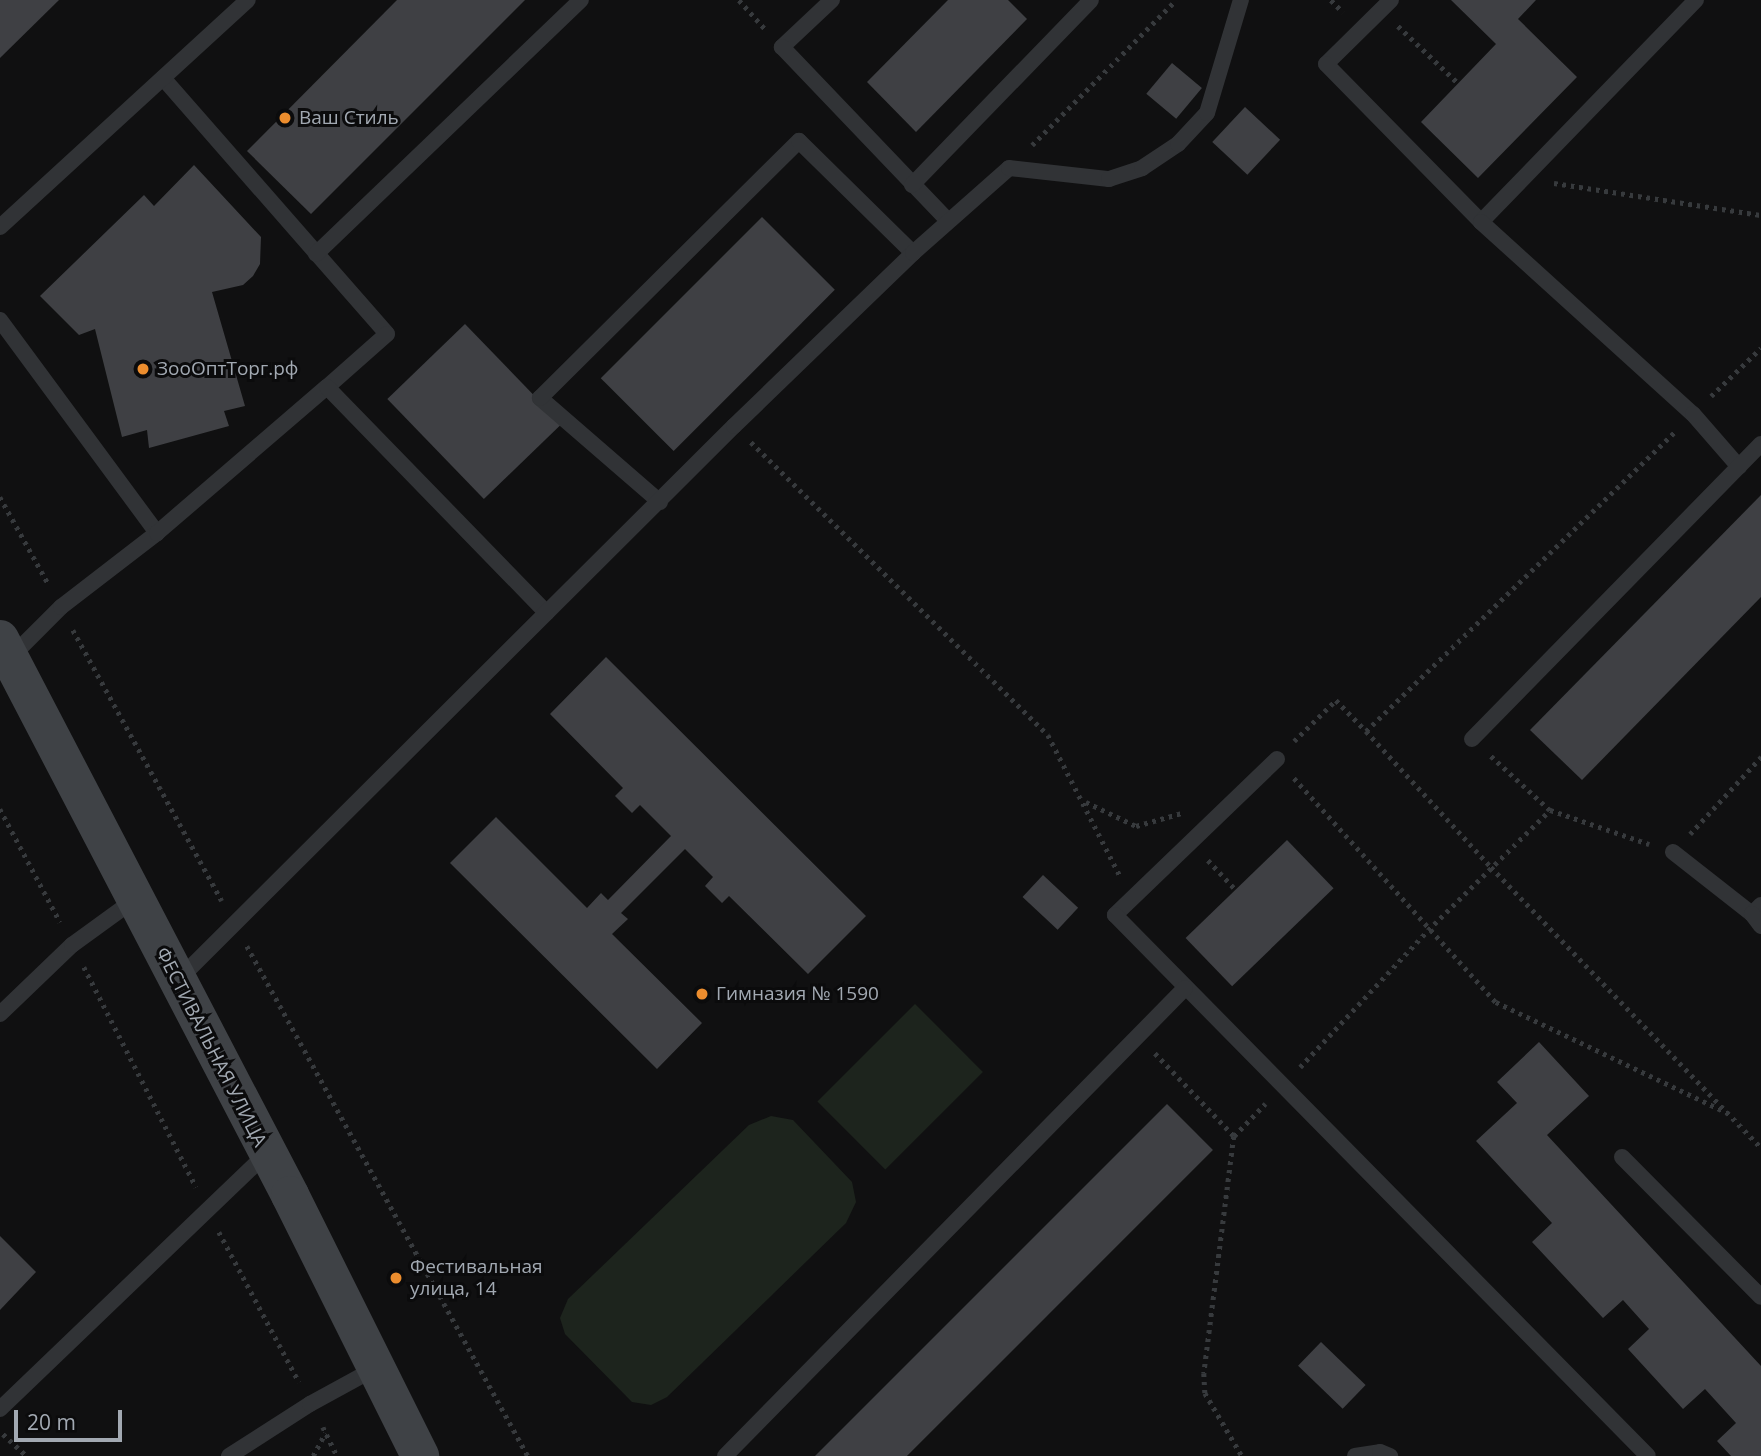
<!DOCTYPE html>
<html>
<head>
<meta charset="utf-8">
<style>
  body { margin:0 }
  #map { position:relative; width:1761px; height:1456px; overflow:hidden; background:#101011; font-family:"Open Sans",sans-serif }
  div>[style] { position:absolute }
  [style*='--x'] { left:calc(var(--x)*1px); top:calc(var(--y)*1px); width:calc(var(--w)*1px); rotate:calc(var(--a)*1deg) }
  .green>* { inset:0; background:#1d241d; transform-origin:0 0 }
  .building>* { inset:0; background:#3f4044; transform-origin:0 0 }
  .path>* { height:4.5px; margin-top:-2.25px; transform-origin:0; background:repeating-linear-gradient(90deg,#373a3d 0 3.5px,transparent 0 8.5px) }
  .lane>* { height:16px; margin:-8px; padding:0 8px; transform-origin:8px; border-radius:8px; background:#313336 }
  .secondary>* { height:38px; margin:-19px; padding:0 19px; transform-origin:19px; border-radius:19px; background:#3f4246 }
  .dots>* { width:19px; height:19px; translate:-50% -50%; box-sizing:border-box; border:4px solid #0b0b0c; border-radius:50% }
  span { translate:-50% -50%; white-space:nowrap; text-align:center; line-height:1.15; -webkit-text-stroke:6px #0b0b0c; paint-order:stroke }
  .poi-label { font-size:19px; color:#a2a9b2 }
  .left { translate:0 -50%; text-align:left }
  .street-label { font-size:19px; color:#a2a9b2 }
  .scale { position:absolute; left:14px; top:1410px; width:108px; height:32px; box-sizing:border-box; border:4px solid #a2a9b2; border-top:0; padding-left:9px; font-size:21px; line-height:24px; white-space:nowrap; color:#a2a9b2; -webkit-text-stroke:5px #0b0b0c; paint-order:stroke }
</style>
</head>
<body>
<div id="map">
  <div class="green">
    <div style="left:915px;top:1004px;width:96px;height:138px;rotate:45deg"></div>
    <div style="clip-path:polygon(771px 1116px,793px 1120px,852px 1182px,856px 1202px,846px 1223px,667px 1397px,651px 1405px,632px 1402px,565px 1334px,560px 1318px,568px 1299px,749px 1125px)"></div>
  </div>
  <div class="building">
    <div style="clip-path:polygon(0 0,59px 0,0 58px)"></div>
    <div style="clip-path:polygon(397px 0,525px 0,311px 214px,247px 151px)"></div>
    <div style="clip-path:polygon(948px 0,1008px 0,1027px 19px,916px 132px,867px 82px)"></div>
    <div style="clip-path:polygon(1451px 0,1536px 0,1518px 19px,1577px 77px,1478px 178px,1421px 122px,1496px 44px)"></div>
    <div style="left:1172px;top:63px;width:39px;height:40px;rotate:40deg"></div>
    <div style="left:1245px;top:107px;width:48px;height:48px;rotate:43deg"></div>
    <div style="clip-path:polygon(194px 165px,261px 237px,260px 264px,253px 276px,243px 285px,212px 292px,245px 406px,224px 411px,229px 426px,149px 448px,147px 430px,122px 437px,95px 329px,79px 335px,40px 296px,144px 195px,154px 206px)"></div>
    <div style="left:762px;top:217px;width:103px;height:228px;rotate:45deg"></div>
    <div style="left:465px;top:324px;width:139px;height:108px;rotate:46deg"></div>
    <div style="clip-path:polygon(1761px 495px,1761px 597px,1582px 780px,1530px 730px)"></div>
    <div style="clip-path:polygon(606px 657px,866px 916px,808px 974px,729px 896px,722px 903px,705px 886px,713px 877px,685px 849px,621px 913px,628px 919px,612px 934px,702px 1023px,657px 1069px,450px 863px,496px 817px,587px 908px,601px 893px,608px 900px,671px 836px,640px 805px,632px 813px,615px 796px,623px 788px,550px 714px)"></div>
    <div style="left:1287px;top:840px;width:67px;height:141px;rotate:46deg"></div>
    <div style="left:1043px;top:875px;width:48px;height:30px;rotate:43deg"></div>
    <div style="clip-path:polygon(1539px 1042px,1589px 1096px,1547px 1135px,1761px 1366px,1761px 1456px,1731px 1456px,1717px 1441px,1736px 1423px,1705px 1389px,1683px 1409px,1628px 1349px,1649px 1329px,1623px 1300px,1603px 1318px,1532px 1242px,1552px 1223px,1476px 1141px,1517px 1103px,1497px 1082px)"></div>
    <div style="left:1167px;top:1104px;width:65px;height:499px;rotate:45deg"></div>
    <div style="clip-path:polygon(0 1236px,36px 1272px,0 1310px)"></div>
    <div style="left:1321px;top:1342px;width:62px;height:33px;rotate:44deg"></div>
  </div>
  <div class="path">
    <div style="--x:739;--y:0;--w:38;--a:48"></div>
    <div style="--x:1331;--y:0;--w:17;--a:45"></div>
    <div style="--x:1398;--y:26;--w:83;--a:43.5"></div>
    <div style="--x:1032;--y:145;--w:204;--a:-45.2"></div>
    <div style="--x:1554;--y:183;--w:209;--a:8.8"></div>
    <div style="--x:1711;--y:396;--w:69;--a:-43.8"></div>
    <div style="--x:751;--y:442;--w:417;--a:44.6"></div>
    <div style="--x:1048;--y:735;--w:158;--a:62.9"></div>
    <div style="--x:0;--y:497;--w:101;--a:60.9"></div>
    <div style="--x:73;--y:630;--w:309;--a:61.2"></div>
    <div style="--x:1366;--y:731;--w:185;--a:47.4"></div>
    <div style="--x:1491;--y:867;--w:390;--a:46.1"></div>
    <div style="--x:1294;--y:741;--w:59;--a:-44.3"></div>
    <div style="--x:1336;--y:700;--w:43;--a:45.9"></div>
    <div style="--x:1366;--y:731;--w:430;--a:-44.1"></div>
    <div style="--x:1491;--y:756;--w:80;--a:42.5"></div>
    <div style="--x:1294;--y:778;--w:302;--a:48"></div>
    <div style="--x:1496;--y:1002;--w:257;--a:25.6"></div>
    <div style="--x:1086;--y:802;--w:55;--a:25.6"></div>
    <div style="--x:1136;--y:826;--w:48;--a:-15.8"></div>
    <div style="--x:0;--y:809;--w:128;--a:62"></div>
    <div style="--x:1690;--y:834;--w:105;--a:-47.3"></div>
    <div style="--x:1208;--y:860;--w:41;--a:47"></div>
    <div style="--x:247;--y:946;--w:582;--a:61.15"></div>
    <div style="--x:84;--y:967;--w:247;--a:63"></div>
    <div style="--x:1155;--y:1053;--w:115;--a:46.4"></div>
    <div style="--x:1234;--y:1136;--w:239;--a:97.2"></div>
    <div style="--x:1204;--y:1373;--w:20;--a:87"></div>
    <div style="--x:1205;--y:1393;--w:73;--a:59.6"></div>
    <div style="--x:1300;--y:1067;--w:187;--a:-46.9"></div>
    <div style="--x:1428;--y:930;--w:171;--a:-44.5"></div>
    <div style="--x:1550;--y:810;--w:105;--a:19"></div>
    <div style="--x:1234;--y:1136;--w:45;--a:-45.9"></div>
    <div style="--x:219;--y:1232;--w:170;--a:61.9"></div>
    <div style="--x:323;--y:1427;--w:32;--a:64"></div>
    <div style="--x:3;--y:1434;--w:33;--a:43"></div>
    <div style="--x:313;--y:1456;--w:26;--a:-62"></div>
  </div>
  <div class="lane">
    <div style="--x:832;--y:0;--w:69;--a:136.8"></div>
    <div style="--x:782;--y:47;--w:240;--a:46.3"></div>
    <div style="--x:1391;--y:0;--w:91;--a:135.4"></div>
    <div style="--x:1326;--y:64;--w:221;--a:45.5"></div>
    <div style="--x:1696;--y:0;--w:309;--a:134.1"></div>
    <div style="--x:1481;--y:222;--w:286;--a:42.2"></div>
    <div style="--x:1693;--y:414;--w:70;--a:49"></div>
    <div style="--x:163;--y:78;--w:340;--a:48.8"></div>
    <div style="--x:387;--y:334;--w:80;--a:138.5"></div>
    <div style="--x:912;--y:185;--w:257;--a:-45.9"></div>
    <div style="--x:0;--y:227;--w:336;--a:-42.5"></div>
    <div style="--x:316;--y:254;--w:367;--a:-43.8"></div>
    <div style="--x:0;--y:320;--w:265;--a:53.6"></div>
    <div style="--x:660;--y:502;--w:159;--a:-139.1"></div>
    <div style="--x:540;--y:398;--w:365;--a:-44.8"></div>
    <div style="--x:799;--y:141;--w:160;--a:44.5"></div>
    <div style="--x:10;--y:658;--w:72;--a:-45"></div>
    <div style="--x:61;--y:607;--w:121;--a:-37.6"></div>
    <div style="--x:157;--y:533;--w:224;--a:-40.7"></div>
    <div style="--x:327;--y:387;--w:315;--a:45.8"></div>
    <div style="--x:1472;--y:739;--w:413;--a:-45.6"></div>
    <div style="--x:1277;--y:759;--w:225;--a:136.1"></div>
    <div style="--x:1115;--y:915;--w:759;--a:45.43"></div>
    <div style="--x:1673;--y:852;--w:100;--a:38.1"></div>
    <div style="--x:1761;--y:905;--w:13;--a:135"></div>
    <div style="--x:1752;--y:914;--w:15;--a:53"></div>
    <div style="--x:177;--y:981;--w:786;--a:-44.9"></div>
    <div style="--x:734;--y:426;--w:249;--a:-44"></div>
    <div style="--x:913;--y:253;--w:128;--a:-41.5"></div>
    <div style="--x:1009;--y:168;--w:101;--a:6.3"></div>
    <div style="--x:1109;--y:179;--w:35;--a:-18"></div>
    <div style="--x:1142;--y:168;--w:43;--a:-33.7"></div>
    <div style="--x:1178;--y:144;--w:42;--a:-46.9"></div>
    <div style="--x:1207;--y:113;--w:118;--a:-73.3"></div>
    <div style="--x:0;--y:1014;--w:100;--a:-43.8"></div>
    <div style="--x:72;--y:945;--w:77;--a:-36"></div>
    <div style="--x:1622;--y:1157;--w:197;--a:45.2"></div>
    <div style="--x:0;--y:1409;--w:370;--a:-43.8"></div>
    <div style="--x:229;--y:1456;--w:96;--a:-32.7"></div>
    <div style="--x:310;--y:1404;--w:75;--a:-28.6"></div>
    <div style="--x:725;--y:1456;--w:656;--a:-45.49"></div>
    <div style="--x:1355;--y:1456;--w:25;--a:-9"></div>
    <div style="--x:1380;--y:1452;--w:11;--a:22"></div>
  </div>
  <div class="secondary">
    <div style="--x:0;--y:639;--w:627;--a:62.45"></div>
    <div style="--x:290;--y:1195;--w:292;--a:63.5"></div>
  </div>
  <div class="dots">
    <div style="left:285px;top:118px;background:#ec8d2e"></div>
    <div style="left:143px;top:369px;background:#ec8d2e"></div>
    <div style="left:702px;top:994px;background:#ec8d2e"></div>
    <div style="left:396px;top:1278px;background:#ec8d2e"></div>
  </div>
  <div class="poi-label">
    <span class="left" style="left:299px;top:118px">Ваш Стиль</span>
    <span class="left" style="left:157px;top:369px">ЗооОптТорг.рф</span>
    <span class="left" style="left:716px;top:994px">Гимназия № 1590</span>
    <span class="left" style="left:410px;top:1278px">Фестивальная<br>улица, 14</span>
  </div>
  <div class="street-label">
    <span style="left:211px;top:1047px;rotate:63deg">ФЕСТИВАЛЬНАЯ УЛИЦА</span>
  </div>
  <div class="scale">20 m</div>
</div>
</body>
</html>
